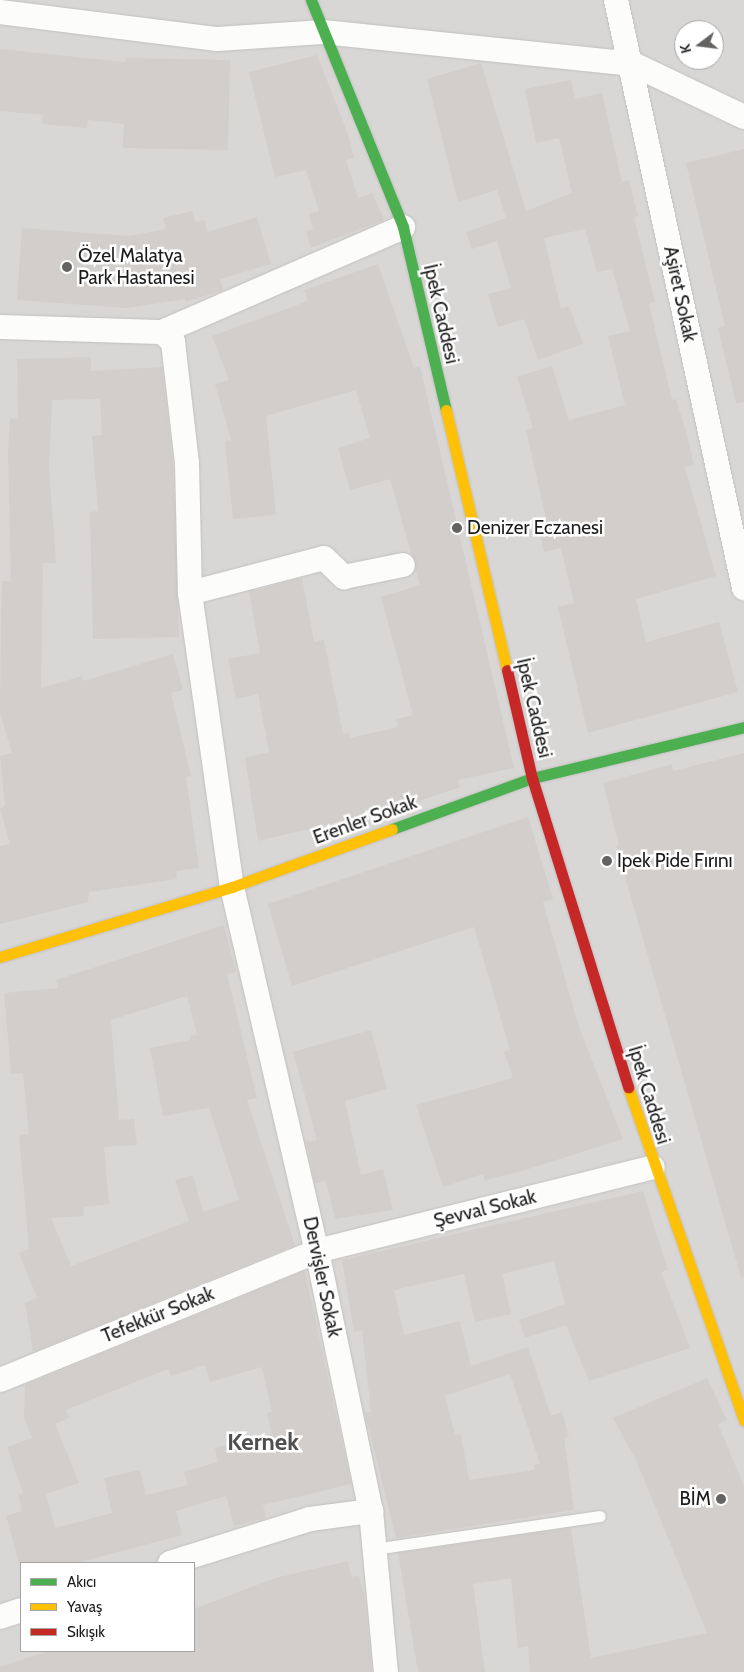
<!DOCTYPE html>
<html>
<head>
<meta charset="utf-8">
<style>
  body { margin:0 }
  #map { position:relative; width:744px; height:1672px; overflow:hidden; background:#eae8e5; font-family:Cabin,sans-serif }
  div>[style] { position:absolute }
  [style*='--x'] { left:calc(var(--x)*1px); top:calc(var(--y)*1px); width:calc(var(--w)*1px); rotate:calc(var(--a)*1deg) }
  .residential>* { inset:0; background:#d9d7d6 }
  .building>* { inset:0; background:#d1cecb }
  .roads { filter:drop-shadow(0 0 1px #c1c0bf) drop-shadow(0 0 1px #c1c0bf) }
  .lane>* { height:11px; margin:-5.5px; padding:0 5.5px; transform-origin:5.5px; border-radius:5.5px; background:#fcfcfb }
  .street>* { height:24px; margin:-12px; padding:0 12px; transform-origin:12px; border-radius:12px; background:#fcfcfb }
  .fast>* { height:11px; margin:-5.5px; padding:0 5.5px; transform-origin:5.5px; border-radius:5.5px; background:#4caf50 }
  .slow>* { height:11px; margin:-5.5px; padding:0 5.5px; transform-origin:5.5px; border-radius:5.5px; background:#ffc107 }
  .jam>* { height:11px; margin:-5.5px; padding:0 5.5px; transform-origin:5.5px; border-radius:5.5px; background:#c62828 }
  .dots>* { width:14px; height:14px; translate:-50% -50%; box-sizing:border-box; border:2px solid #fff; border-radius:50% }
  span { translate:-50% -50%; white-space:nowrap; text-align:center; line-height:1.15; -webkit-text-stroke:5px #fff; paint-order:stroke }
  .poi-label { font-size:19px; color:#1c1c1c }
  .left { translate:0 -50%; text-align:left }
  .right { translate:-100% -50%; text-align:right }
  .street-label { font-size:19px; color:#1c1c1c }
  .district-label { font-size:24px; color:#4f4f4f; font-weight:700 }
  .legend { position:absolute; left:20px; top:1562px; width:175px; height:90px; box-sizing:border-box; background:#fff; border:1px solid #a4a4a4; margin:0; padding:6px 9px; list-style:none; font-size:15px; color:#1c1c1c }
  .legend li { display:flex; align-items:center; gap:10px; height:25px }
  .legend b { width:25px; border:1px solid #a4a4a4 }
  .north { position:absolute; left:674px; top:20px; width:50px; height:50px; box-sizing:border-box; background:#fff; border:1px solid #a4a4a4; border-radius:50%; rotate:255deg; font-size:14px; font-weight:700; line-height:20px; text-align:center; color:#1c1c1c }
  .north::after { content:''; display:block; margin:auto; width:18px; height:22px; background:#646362; clip-path:polygon(50% 0,100% 100%,50% 72%,0 100%) }
</style>
</head>
<body>
<div id="map">
  <div class="residential">
    <div style="clip-path:polygon(evenodd,0 0,744px 0,744px 1672px,0 1672px,0 0,684px 30px,714px 30px,714px 60px,684px 60px,684px 30px,0 0,21px 1563px,194px 1563px,194px 1651px,21px 1651px,21px 1563px)"></div>
  </div>
  <div class="building">
    <div style="clip-path:polygon(0 49px,125px 62px,125px 58px,230px 60px,228px 150px,123px 148px,124px 124px,88px 120px,87px 128px,42px 124px,43px 115px,0 111px)"></div>
    <div style="clip-path:polygon(317px 55px,348px 134px,354px 158px,346px 160px,358px 198px,372px 193px,384px 220px,311px 248px,306px 231px,313px 229px,309px 214px,319px 211px,306px 170px,275px 177px,249px 72px)"></div>
    <div style="clip-path:polygon(481px 63px,526px 211px,572px 193px,559px 138px,536px 143px,525px 89px,571px 80px,575px 99px,602px 93px,622px 182px,629px 180px,638px 216px,634px 217px,655px 302px,649px 304px,672px 400px,676px 399px,687px 435px,694px 465px,685px 467px,716px 576px,636px 599px,646px 642px,719px 622px,738px 692px,588px 733px,558px 607px,574px 603px,561px 548px,544px 552px,537px 521px,546px 519px,526px 430px,533px 428px,517px 377px,552px 366px,569px 420px,625px 405px,608px 336px,630px 331px,612px 269px,597px 272px,585px 229px,544px 238px,561px 309px,569px 306px,583px 344px,538px 360px,524px 319px,498px 327px,488px 294px,511px 288px,497px 241px,472px 249px,466px 232px,506px 218px,497px 190px,458px 202px,427px 79px)"></div>
    <div style="clip-path:polygon(744px 149px,744px 402px,736px 403px,718px 328px,725px 326px,686px 163px)"></div>
    <div style="clip-path:polygon(192px 211px,195px 222px,204px 220px,208px 232px,257px 217px,271px 264px,220px 279px,223px 290px,186px 302px,185px 299px,127px 308px,17px 300px,22px 228px,129px 236px,166px 229px,163px 218px)"></div>
    <div style="clip-path:polygon(378px 264px,414px 368px,420px 366px,514px 768px,458px 780px,460px 787px,419px 801px,367px 810px,368px 815px,258px 841px,245px 758px,269px 752px,258px 694px,236px 699px,228px 659px,260px 653px,249px 592px,302px 578px,314px 642px,324px 640px,343px 734px,349px 733px,350px 738px,398px 727px,396px 719px,413px 715px,381px 597px,420px 585px,390px 479px,350px 490px,338px 448px,370px 438px,356px 390px,266px 416px,276px 515px,233px 519px,225px 441px,231px 440px,215px 384px,229px 380px,212px 336px,308px 301px,304px 290px)"></div>
    <div style="clip-path:polygon(91px 357px,91px 371px,162px 367px,173px 464px,179px 637px,93px 639px,90px 512px,98px 511px,92px 436px,102px 435px,100px 399px,52px 400px,49px 468px,56px 563px,43px 563px,41px 688px,82px 676px,84px 681px,173px 654px,183px 690px,171px 693px,191px 776px,186px 777px,199px 868px,176px 871px,177px 879px,89px 892px,88px 902px,0 924px,0 846px,10px 844px,0 809px,5px 805px,0 756px,12px 753px,0 713px,1px 618px,2px 581px,11px 581px,8px 451px,10px 418px,18px 419px,17px 359px)"></div>
    <div style="clip-path:polygon(744px 753px,744px 1277px,741px 1277px,616px 846px,619px 845px,603px 783px,672px 764px,673px 771px)"></div>
    <div style="clip-path:polygon(528px 817px,553px 899px,543px 902px,579px 1027px,623px 1139px,522px 1171px,485px 1180px,483px 1174px,443px 1187px,416px 1105px,513px 1078px,504px 1052px,510px 1050px,474px 927px,292px 986px,268px 904px)"></div>
    <div style="clip-path:polygon(evenodd,224px 925px,236px 972px,227px 974px,257px 1098px,247px 1100px,295px 1245px,33px 1352px,25px 1303px,37px 1298px,19px 1253px,29px 1249px,19px 1135px,29px 1134px,23px 1073px,11px 1074px,4px 993px,58px 988px,56px 980px,224px 925px,187px 996px,197px 1035px,190px 1036px,191px 1040px,150px 1048px,163px 1116px,209px 1108px,239px 1200px,203px 1212px,193px 1175px,175px 1180px,189px 1221px,71px 1266px,51px 1218px,84px 1216px,83px 1207px,109px 1204px,104px 1147px,137px 1145px,134px 1119px,119px 1120px,111px 1020px,187px 996px)"></div>
    <div style="clip-path:polygon(371px 1030px,387px 1089px,345px 1101px,361px 1175px,383px 1169px,393px 1210px,335px 1219px,326px 1181px,315px 1183px,306px 1142px,317px 1140px,293px 1052px)"></div>
    <div style="clip-path:polygon(evenodd,643px 1191px,668px 1270px,661px 1272px,690px 1348px,589px 1381px,566px 1325px,525px 1338px,519px 1320px,565px 1304px,554px 1261px,502px 1274px,511px 1314px,475px 1322px,464px 1274px,394px 1290px,404px 1335px,460px 1321px,471px 1366px,528px 1347px,551px 1416px,562px 1412px,569px 1436px,564px 1438px,574px 1510px,396px 1538px,365px 1413px,371px 1412px,362px 1330px,354px 1332px,342px 1260px,643px 1191px,510px 1374px,540px 1464px,534px 1465px,535px 1470px,469px 1480px,461px 1434px,455px 1435px,445px 1396px,510px 1374px)"></div>
    <div style="clip-path:polygon(evenodd,305px 1271px,351px 1484px,263px 1505px,266px 1518px,234px 1526px,226px 1496px,176px 1511px,182px 1535px,77px 1563px,19px 1563px,6px 1516px,22px 1511px,18px 1494px,23px 1493px,7px 1447px,32px 1438px,24px 1418px,25px 1385px,305px 1271px,205px 1365px,210px 1382px,262px 1367px,272px 1412px,267px 1413px,272px 1434px,215px 1448px,218px 1462px,184px 1472px,188px 1485px,146px 1495px,140px 1470px,104px 1478px,112px 1513px,55px 1528px,46px 1494px,79px 1483px,55px 1424px,69px 1418px,66px 1410px,168px 1369px,171px 1376px,205px 1365px)"></div>
    <div style="clip-path:polygon(707px 1378px,727px 1420px,718px 1424px,744px 1486px,744px 1672px,530px 1672px,528px 1646px,518px 1648px,511px 1578px,473px 1584px,485px 1672px,418px 1672px,398px 1553px,571px 1528px,591px 1658px,707px 1633px,636px 1460px,613px 1418px)"></div>
    <div style="clip-path:polygon(348px 1561px,352px 1577px,359px 1575px,365px 1599px,372px 1672px,0 1672px,0 1667px,48px 1651px,194px 1651px,194px 1609px,275px 1578px)"></div>
  </div>
  <div class="roads">
    <div class="lane">
      <div style="--x:374;--y:1549;--w:228;--a:-8.3"></div>
    </div>
    <div class="street">
      <div style="--x:616;--y:0;--w:602;--a:77.72"></div>
      <div style="--x:0;--y:12;--w:219;--a:7.1"></div>
      <div style="--x:217;--y:39;--w:106;--a:-3.8"></div>
      <div style="--x:323;--y:32;--w:312;--a:5.9"></div>
      <div style="--x:633;--y:64;--w:123;--a:25.5"></div>
      <div style="--x:0;--y:327;--w:162;--a:1.8"></div>
      <div style="--x:162;--y:332;--w:263;--a:-23.5"></div>
      <div style="--x:162;--y:332;--w:15;--a:42"></div>
      <div style="--x:173;--y:342;--w:122;--a:83.4"></div>
      <div style="--x:187;--y:463;--w:130;--a:88.7"></div>
      <div style="--x:190;--y:593;--w:297;--a:81.9"></div>
      <div style="--x:232;--y:887;--w:374;--a:76.9"></div>
      <div style="--x:317;--y:1251;--w:266;--a:78.3"></div>
      <div style="--x:371;--y:1511;--w:162;--a:84.7"></div>
      <div style="--x:190;--y:593;--w:138;--a:-14.6"></div>
      <div style="--x:324;--y:558;--w:28;--a:44"></div>
      <div style="--x:344;--y:577;--w:60;--a:-11.5"></div>
      <div style="--x:0;--y:1380;--w:342;--a:-22.1"></div>
      <div style="--x:317;--y:1251;--w:346;--a:-14"></div>
      <div style="--x:170;--y:1563;--w:147;--a:-17.4"></div>
      <div style="--x:310;--y:1519;--w:62;--a:-7.5"></div>
      <div style="--x:0;--y:1617;--w:22;--a:-18"></div>
    </div>
    <div class="fast">
      <div style="--x:311;--y:0;--w:245;--a:67.9"></div>
      <div style="--x:403;--y:227;--w:188;--a:76.8"></div>
      <div style="--x:392;--y:829;--w:149;--a:-20"></div>
      <div style="--x:532;--y:778;--w:218;--a:-13.5"></div>
    </div>
    <div class="slow">
      <div style="--x:446;--y:410;--w:267;--a:76.8"></div>
      <div style="--x:0;--y:957;--w:242;--a:-16.8"></div>
      <div style="--x:232;--y:887;--w:170;--a:-19.9"></div>
      <div style="--x:628;--y:1087;--w:353;--a:70.8"></div>
    </div>
    <div class="jam">
      <div style="--x:507;--y:670;--w:111;--a:77"></div>
      <div style="--x:532;--y:778;--w:324;--a:72.7"></div>
    </div>
  </div>
  <div class="dots">
    <div style="left:67px;top:267px;background:#646362"></div>
    <div style="left:457px;top:528px;background:#646362"></div>
    <div style="left:607px;top:861px;background:#646362"></div>
    <div style="left:721px;top:1499px;background:#646362"></div>
  </div>
  <div class="poi-label">
    <span class="left" style="left:78px;top:267px">Özel Malatya<br>Park Hastanesi</span>
    <span class="left" style="left:467px;top:528px">Denizer Eczanesi</span>
    <span class="left" style="left:617px;top:861px">Ipek Pide Fırını</span>
    <span class="right" style="left:711px;top:1499px">BİM</span>
  </div>
  <div class="street-label">
    <span style="left:680px;top:294px;rotate:78deg">Aşiret Sokak</span>
    <span style="left:441px;top:314px;rotate:77deg">İpek Caddesi</span>
    <span style="left:534px;top:708px;rotate:77deg">İpek Caddesi</span>
    <span style="left:365px;top:820px;rotate:-20deg">Erenler Sokak</span>
    <span style="left:649px;top:1095px;rotate:73deg">İpek Caddesi</span>
    <span style="left:485px;top:1209px;rotate:-14deg">Şevval Sokak</span>
    <span style="left:322px;top:1277px;rotate:78deg">Dervişler Sokak</span>
    <span style="left:158px;top:1315px;rotate:-22deg">Tefekkür Sokak</span>
  </div>
  <div class="district-label">
    <span style="left:263px;top:1442px">Kernek</span>
  </div>
  <ul class="legend">
  <li><b style="height:6px;background:#4caf50"></b>Akıcı</li>
  <li><b style="height:6px;background:#ffc107"></b>Yavaş</li>
  <li><b style="height:6px;background:#c62828"></b>Sıkışık</li>
  </ul>
  <div class="north">K</div>
</div>
</body>
</html>
